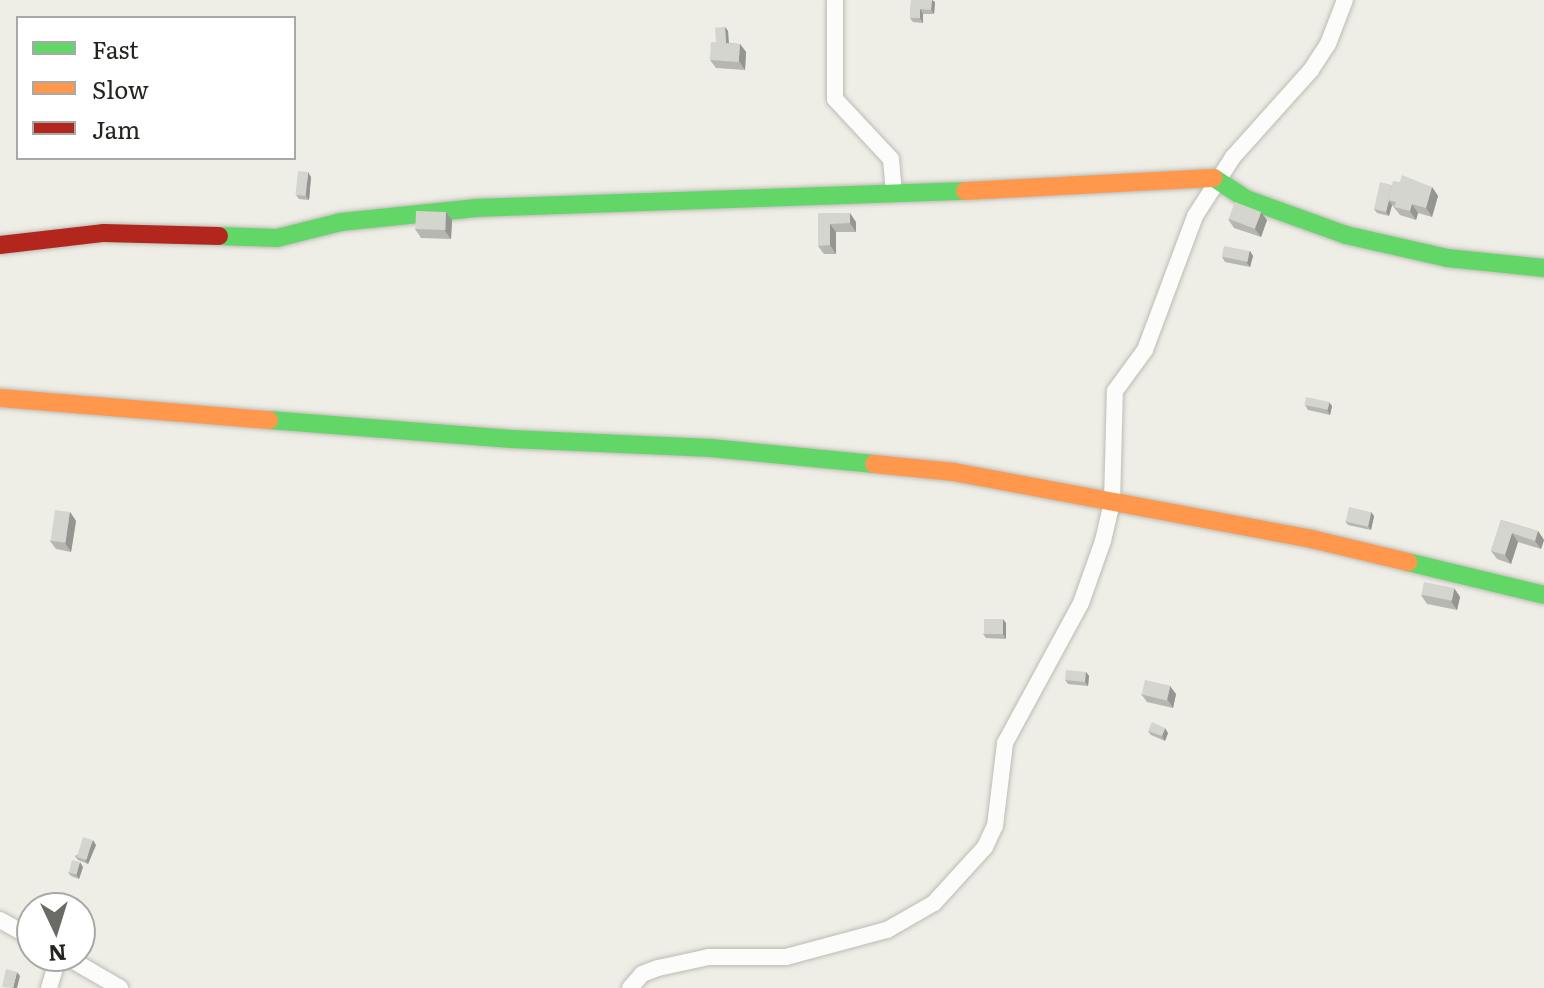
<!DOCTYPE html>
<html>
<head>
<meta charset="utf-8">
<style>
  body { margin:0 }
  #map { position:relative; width:1544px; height:988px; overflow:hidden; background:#eeeee6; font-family:Literata,serif }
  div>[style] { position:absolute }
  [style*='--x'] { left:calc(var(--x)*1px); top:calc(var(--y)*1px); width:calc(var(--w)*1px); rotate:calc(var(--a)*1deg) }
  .roads { filter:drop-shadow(0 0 2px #bcbcb6) drop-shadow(0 0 2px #bcbcb6) }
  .street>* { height:16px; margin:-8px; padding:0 8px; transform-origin:8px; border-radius:8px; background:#fcfcfb }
  .fast>* { height:18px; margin:-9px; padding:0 9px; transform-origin:9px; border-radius:9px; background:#63d668 }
  .slow>* { height:18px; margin:-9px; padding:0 9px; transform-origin:9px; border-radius:9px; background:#ff974d }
  .jam>* { height:18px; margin:-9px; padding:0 9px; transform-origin:9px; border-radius:9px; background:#b3261e }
  .wall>* { inset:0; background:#b7b7b2 }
  .shaded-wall>* { inset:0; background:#959591 }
  .building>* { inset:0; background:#d5d5cf; transform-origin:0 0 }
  span { translate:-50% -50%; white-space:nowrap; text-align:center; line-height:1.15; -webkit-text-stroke:6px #fff; paint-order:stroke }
  .legend { position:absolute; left:16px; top:16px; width:280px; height:144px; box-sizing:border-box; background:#fff; border:2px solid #a8a8a6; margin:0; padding:10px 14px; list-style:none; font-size:24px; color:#252520 }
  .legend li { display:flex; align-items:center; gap:16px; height:40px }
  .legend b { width:40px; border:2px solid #a8a8a6 }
  .north { position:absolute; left:16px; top:892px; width:80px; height:80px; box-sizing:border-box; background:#fff; border:2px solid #a8a8a6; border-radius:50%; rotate:176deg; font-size:22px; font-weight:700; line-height:32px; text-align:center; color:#252520 }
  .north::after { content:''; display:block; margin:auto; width:28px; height:36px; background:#6b6b65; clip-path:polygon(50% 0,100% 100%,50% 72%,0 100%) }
</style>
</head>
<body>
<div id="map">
  <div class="roads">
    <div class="street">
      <div style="--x:835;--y:0;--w:99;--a:90"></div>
      <div style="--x:835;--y:99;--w:82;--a:47"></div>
      <div style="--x:891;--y:159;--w:35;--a:85"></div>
      <div style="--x:0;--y:920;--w:37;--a:29"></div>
      <div style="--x:65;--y:956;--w:64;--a:30.2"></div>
      <div style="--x:49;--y:988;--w:34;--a:-73"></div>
      <div style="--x:630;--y:988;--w:18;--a:-49"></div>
      <div style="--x:642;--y:974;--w:17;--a:-21"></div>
      <div style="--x:658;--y:968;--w:52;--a:-12.2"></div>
      <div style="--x:709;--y:957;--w:77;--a:0"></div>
      <div style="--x:786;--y:957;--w:105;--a:-15"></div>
      <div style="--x:887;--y:930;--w:54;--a:-29.9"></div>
      <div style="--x:934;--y:903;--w:76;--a:-47.7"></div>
      <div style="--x:985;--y:847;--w:23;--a:-65"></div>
      <div style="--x:995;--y:826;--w:84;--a:-83.1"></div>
      <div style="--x:1005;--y:743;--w:159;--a:-61.5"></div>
      <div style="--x:1081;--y:603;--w:66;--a:-70.5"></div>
      <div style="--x:1103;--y:541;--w:40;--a:-77"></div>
      <div style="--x:1112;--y:502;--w:111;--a:-88.5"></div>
      <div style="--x:1115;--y:391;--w:51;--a:-53.8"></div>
      <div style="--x:1145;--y:350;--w:143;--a:-69.5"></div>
      <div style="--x:1195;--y:216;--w:70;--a:-57.2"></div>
      <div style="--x:1233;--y:157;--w:117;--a:-48.1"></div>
      <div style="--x:1311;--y:70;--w:31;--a:-57"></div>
      <div style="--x:1328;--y:44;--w:47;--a:-68.9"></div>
    </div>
    <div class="fast">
      <div style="--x:1214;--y:178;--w:38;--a:33"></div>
      <div style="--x:1246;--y:199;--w:106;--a:19.8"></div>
      <div style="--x:1346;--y:235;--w:104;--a:12.8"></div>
      <div style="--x:1447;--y:258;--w:98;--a:5.9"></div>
      <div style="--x:219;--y:236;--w:58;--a:2"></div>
      <div style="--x:277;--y:238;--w:66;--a:-14"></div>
      <div style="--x:341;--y:222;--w:136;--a:-5.9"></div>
      <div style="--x:476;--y:208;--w:489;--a:-2"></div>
      <div style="--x:269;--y:420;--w:243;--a:4.5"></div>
      <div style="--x:511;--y:439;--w:200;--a:2.6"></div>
      <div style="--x:711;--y:448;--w:164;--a:5.6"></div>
      <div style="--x:1408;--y:562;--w:140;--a:13.6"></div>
    </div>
    <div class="slow">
      <div style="--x:965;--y:191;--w:249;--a:-3"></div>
      <div style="--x:0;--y:398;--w:270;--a:4.7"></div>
      <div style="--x:874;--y:464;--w:80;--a:5.7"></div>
      <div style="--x:954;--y:472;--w:364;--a:10.6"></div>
      <div style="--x:1312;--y:539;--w:99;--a:13.5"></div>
    </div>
    <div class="jam">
      <div style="--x:0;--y:245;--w:105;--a:-6.6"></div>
      <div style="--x:104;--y:233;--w:115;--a:1.5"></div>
    </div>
  </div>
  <div class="wall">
    <div style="clip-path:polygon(911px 0,935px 2px,934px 14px,923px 14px,923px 23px,913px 22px,910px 18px)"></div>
    <div style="clip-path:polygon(725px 27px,728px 31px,729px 43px,740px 44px,746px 52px,745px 70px,716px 68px,710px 60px,716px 43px)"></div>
    <div style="clip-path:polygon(311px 177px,309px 200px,299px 199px,296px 195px)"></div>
    <div style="clip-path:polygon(1400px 182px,1432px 187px,1438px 196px,1432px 217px,1418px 213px,1416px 220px,1400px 215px,1392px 205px,1389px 216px,1377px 213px,1374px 209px,1392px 185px)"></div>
    <div style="clip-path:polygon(446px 212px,452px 220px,451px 239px,421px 238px,415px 229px)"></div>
    <div style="clip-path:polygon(818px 213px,856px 222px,856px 232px,836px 232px,836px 254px,824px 254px,818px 246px)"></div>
    <div style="clip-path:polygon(1228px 219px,1267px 220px,1261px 237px,1234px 228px)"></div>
    <div style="clip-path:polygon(1250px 251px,1253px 256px,1250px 267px,1225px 262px,1222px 257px)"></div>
    <div style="clip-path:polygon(1305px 405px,1332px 406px,1330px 415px,1308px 410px)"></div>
    <div style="clip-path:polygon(70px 512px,76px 521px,71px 552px,56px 549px,50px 541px)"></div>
    <div style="clip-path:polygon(1371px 512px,1374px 516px,1371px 530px,1348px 525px,1345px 521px)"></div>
    <div style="clip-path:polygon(1501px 520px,1538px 531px,1544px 540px,1541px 549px,1518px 542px,1511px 564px,1497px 559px,1491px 551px)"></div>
    <div style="clip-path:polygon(1454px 588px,1460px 597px,1457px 610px,1427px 604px,1421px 595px)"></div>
    <div style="clip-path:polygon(1006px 623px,1006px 639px,986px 638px,983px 634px)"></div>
    <div style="clip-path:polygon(1086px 672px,1089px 676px,1088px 686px,1068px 684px,1065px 680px)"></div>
    <div style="clip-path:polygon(1141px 694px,1176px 694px,1173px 708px,1147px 702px)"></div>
    <div style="clip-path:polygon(1148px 731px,1168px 733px,1165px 741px,1151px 735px)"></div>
    <div style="clip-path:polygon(96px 845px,88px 864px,78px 860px,75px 856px)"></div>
    <div style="clip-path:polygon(83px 867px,79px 879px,71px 876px,68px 872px)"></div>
  </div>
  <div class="shaded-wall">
    <div style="clip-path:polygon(932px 0,935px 2px,934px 14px,931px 10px)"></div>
    <div style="clip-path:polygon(920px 9px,923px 14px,923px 23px,920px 18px)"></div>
    <div style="clip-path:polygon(725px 27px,728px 31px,729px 49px,726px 44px)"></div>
    <div style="clip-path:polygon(740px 44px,746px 52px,745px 70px,739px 61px)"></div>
    <div style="clip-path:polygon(308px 172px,311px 177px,309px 200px,306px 196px)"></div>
    <div style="clip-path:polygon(1432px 187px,1438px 196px,1432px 217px,1426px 208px)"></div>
    <div style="clip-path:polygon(1389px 201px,1392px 205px,1389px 216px,1386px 212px)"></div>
    <div style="clip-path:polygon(1412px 204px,1418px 213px,1416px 220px,1410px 211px)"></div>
    <div style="clip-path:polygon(446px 212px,452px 220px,451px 239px,445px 231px)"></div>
    <div style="clip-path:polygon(1261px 212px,1267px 220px,1261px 237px,1255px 229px)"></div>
    <div style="clip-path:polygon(850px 213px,856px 222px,856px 232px,850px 223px)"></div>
    <div style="clip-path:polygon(830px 224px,836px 232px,836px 254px,830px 245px)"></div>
    <div style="clip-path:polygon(1250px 251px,1253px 256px,1250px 267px,1247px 263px)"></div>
    <div style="clip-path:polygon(1329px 402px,1332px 406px,1330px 415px,1327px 410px)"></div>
    <div style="clip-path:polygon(70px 512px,76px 521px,71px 552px,65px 543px)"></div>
    <div style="clip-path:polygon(1371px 512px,1374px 516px,1371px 530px,1368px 526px)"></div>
    <div style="clip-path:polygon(1538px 531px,1544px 540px,1541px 549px,1535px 541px)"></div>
    <div style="clip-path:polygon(1512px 533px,1518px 542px,1511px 564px,1505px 555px)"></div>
    <div style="clip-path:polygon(1454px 588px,1460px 597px,1457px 610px,1451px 601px)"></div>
    <div style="clip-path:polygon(1003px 619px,1006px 623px,1006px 639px,1003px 634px)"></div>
    <div style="clip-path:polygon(1086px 672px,1089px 676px,1088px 686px,1085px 682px)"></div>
    <div style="clip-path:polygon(1170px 686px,1176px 694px,1173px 708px,1167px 699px)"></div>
    <div style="clip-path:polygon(1165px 728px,1168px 733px,1165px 741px,1162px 736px)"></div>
    <div style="clip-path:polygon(93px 840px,96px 845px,88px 864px,85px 860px)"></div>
    <div style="clip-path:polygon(80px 862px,83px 867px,79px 879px,76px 874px)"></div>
    <div style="clip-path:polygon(17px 972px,20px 976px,17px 988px,13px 988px)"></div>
  </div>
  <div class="building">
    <div style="clip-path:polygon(911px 0,932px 0,931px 10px,920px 9px,920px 18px,910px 18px)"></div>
    <div style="left:725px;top:27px;width:16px;height:10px;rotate:86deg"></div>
    <div style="left:711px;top:42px;width:29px;height:18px;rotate:4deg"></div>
    <div style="left:298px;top:171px;width:10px;height:24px;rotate:6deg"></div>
    <div style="clip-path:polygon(1402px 175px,1432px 187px,1426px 208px,1412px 204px,1410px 211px,1394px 207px,1396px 202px,1388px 200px,1393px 181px,1400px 182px)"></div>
    <div style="clip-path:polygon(1380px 182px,1392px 185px,1388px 200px,1389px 200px,1386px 212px,1374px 209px)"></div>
    <div style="left:1235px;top:202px;width:28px;height:18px;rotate:21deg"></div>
    <div style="left:416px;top:211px;width:30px;height:18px;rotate:2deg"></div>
    <div style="clip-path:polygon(818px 213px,850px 213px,850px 223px,830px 224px,830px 245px,818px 246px)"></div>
    <div style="left:1224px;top:246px;width:26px;height:11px;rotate:11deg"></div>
    <div style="left:1306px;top:397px;width:24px;height:8px;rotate:12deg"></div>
    <div style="left:1349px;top:507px;width:23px;height:15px;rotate:13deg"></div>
    <div style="left:55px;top:510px;width:15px;height:31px;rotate:8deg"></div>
    <div style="clip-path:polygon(1501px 520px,1538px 531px,1535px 541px,1512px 533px,1505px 555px,1491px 551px)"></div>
    <div style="left:1424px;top:582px;width:31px;height:13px;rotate:11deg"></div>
    <div style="left:984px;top:619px;width:19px;height:15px"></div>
    <div style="left:1066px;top:670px;width:20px;height:10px;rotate:6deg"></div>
    <div style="left:1145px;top:680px;width:26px;height:15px;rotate:13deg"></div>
    <div style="clip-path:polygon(1152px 722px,1165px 728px,1162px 736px,1148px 731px)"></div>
    <div style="left:83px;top:837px;width:10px;height:21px;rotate:17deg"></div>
    <div style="left:72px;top:860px;width:8px;height:13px;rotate:14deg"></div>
    <div style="clip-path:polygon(6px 969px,17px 972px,13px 988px,2px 987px)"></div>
  </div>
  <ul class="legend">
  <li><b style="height:10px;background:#63d668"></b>Fast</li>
  <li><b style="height:10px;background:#ff974d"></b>Slow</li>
  <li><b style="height:10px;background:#b3261e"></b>Jam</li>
  </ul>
  <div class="north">N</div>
</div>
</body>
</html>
